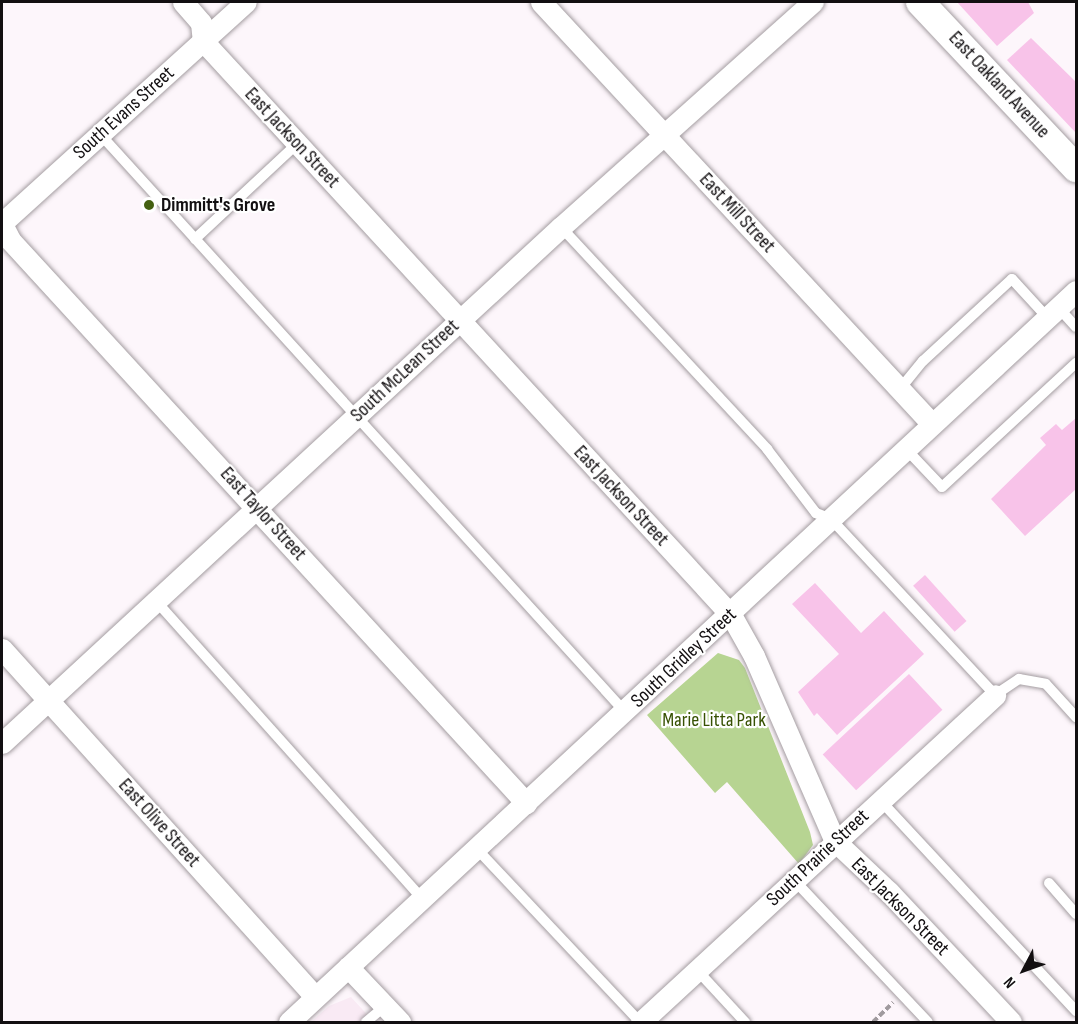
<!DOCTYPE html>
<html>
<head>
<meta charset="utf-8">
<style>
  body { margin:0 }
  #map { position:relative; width:1078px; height:1024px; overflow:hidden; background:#fdf6fb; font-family:"Sofia Sans Condensed",sans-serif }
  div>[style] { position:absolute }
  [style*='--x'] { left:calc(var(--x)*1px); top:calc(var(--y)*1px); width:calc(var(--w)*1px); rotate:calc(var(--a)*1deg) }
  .built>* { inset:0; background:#f9eaf4 }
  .green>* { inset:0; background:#b7d492 }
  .building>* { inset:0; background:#f8c3e9; transform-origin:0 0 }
  .path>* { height:4px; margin-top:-2px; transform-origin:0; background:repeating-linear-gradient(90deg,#a09a9e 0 6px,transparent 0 9px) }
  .roads { filter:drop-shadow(0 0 2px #a49da1) drop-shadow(0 0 2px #a49da1) }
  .service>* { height:10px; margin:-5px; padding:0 5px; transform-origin:5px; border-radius:5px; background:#fff }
  .minor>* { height:21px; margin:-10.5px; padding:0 10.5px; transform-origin:10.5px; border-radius:10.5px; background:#fff }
  .secondary>* { height:28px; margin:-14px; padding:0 14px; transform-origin:14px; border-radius:14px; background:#fff }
  .dots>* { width:16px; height:16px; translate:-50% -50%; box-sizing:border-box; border:3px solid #fff; border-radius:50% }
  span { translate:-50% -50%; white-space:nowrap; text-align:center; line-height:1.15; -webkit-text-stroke:4.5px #fff; paint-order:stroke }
  .street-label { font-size:20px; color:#120f11 }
  .poi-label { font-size:20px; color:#120f11; font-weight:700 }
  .left { translate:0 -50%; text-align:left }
  .park-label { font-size:20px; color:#375103 }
  .frame { position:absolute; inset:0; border:3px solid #120f11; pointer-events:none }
  .north { position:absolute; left:994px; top:940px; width:60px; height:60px; -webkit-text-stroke:4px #fff; paint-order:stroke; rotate:229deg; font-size:16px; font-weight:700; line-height:24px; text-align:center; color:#120f11 }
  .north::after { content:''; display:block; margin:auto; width:21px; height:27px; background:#120f11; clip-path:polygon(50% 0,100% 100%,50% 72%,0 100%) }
</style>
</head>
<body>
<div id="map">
  <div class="built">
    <div style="clip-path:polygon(351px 997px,374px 1022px,311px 1022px,329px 1006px)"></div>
  </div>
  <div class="green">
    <div style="clip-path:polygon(718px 653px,739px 660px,745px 668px,810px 832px,813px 845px,799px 864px,727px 782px,715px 793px,647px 715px)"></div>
  </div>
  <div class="building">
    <div style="clip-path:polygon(957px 2px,1028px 2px,1034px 13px,997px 46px)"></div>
    <div style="clip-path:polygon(1031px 38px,1076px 82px,1076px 133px,1007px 60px)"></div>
    <div style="clip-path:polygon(1076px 418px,1076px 489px,1025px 536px,991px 499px,1046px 445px,1040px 438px,1056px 424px,1062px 430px)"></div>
    <div style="left:925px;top:575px;width:62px;height:16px;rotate:48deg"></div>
    <div style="clip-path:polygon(815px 583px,861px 633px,884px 611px,924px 654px,837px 735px,817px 713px,814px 716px,798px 692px,839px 654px,792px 604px)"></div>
    <div style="left:909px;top:674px;width:49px;height:118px;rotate:47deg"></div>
  </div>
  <div class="path">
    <div style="--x:873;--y:1022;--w:28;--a:-44"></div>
  </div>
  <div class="roads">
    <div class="service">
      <div style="--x:100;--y:134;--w:781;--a:47.75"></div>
      <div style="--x:561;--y:227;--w:303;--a:47.1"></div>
      <div style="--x:767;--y:449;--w:81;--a:52.6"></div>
      <div style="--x:816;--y:513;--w:16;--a:22"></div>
      <div style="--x:831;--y:519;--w:241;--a:47"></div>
      <div style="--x:995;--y:695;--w:29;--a:-34"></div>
      <div style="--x:1019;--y:679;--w:27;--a:10"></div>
      <div style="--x:1046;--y:684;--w:45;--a:47.7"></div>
      <div style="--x:195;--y:239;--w:139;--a:-43"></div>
      <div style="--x:1058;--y:307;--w:27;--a:48"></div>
      <div style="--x:900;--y:389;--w:36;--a:-51"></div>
      <div style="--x:923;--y:361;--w:121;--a:-42.7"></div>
      <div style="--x:1012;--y:279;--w:52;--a:47.4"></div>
      <div style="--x:906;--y:449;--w:52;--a:46.5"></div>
      <div style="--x:942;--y:487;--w:183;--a:-42.8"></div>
      <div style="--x:156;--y:601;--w:399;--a:48.2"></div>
      <div style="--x:880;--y:800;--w:288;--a:47.1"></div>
      <div style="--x:476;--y:848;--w:239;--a:46.7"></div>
      <div style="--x:794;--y:880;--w:195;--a:46.7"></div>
      <div style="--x:1049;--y:883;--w:41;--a:48.9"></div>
      <div style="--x:697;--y:970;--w:71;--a:47.3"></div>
      <div style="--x:366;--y:1022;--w:25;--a:-40"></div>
    </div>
    <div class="minor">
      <div style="--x:183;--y:2;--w:28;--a:49"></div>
      <div style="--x:201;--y:23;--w:18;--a:84"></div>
      <div style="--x:203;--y:41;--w:780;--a:47.39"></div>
      <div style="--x:731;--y:615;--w:47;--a:60.7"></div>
      <div style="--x:754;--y:656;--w:202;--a:66.4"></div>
      <div style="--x:835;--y:841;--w:74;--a:43.4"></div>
      <div style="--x:889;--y:892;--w:178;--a:46.8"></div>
      <div style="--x:541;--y:2;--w:575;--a:47.18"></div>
      <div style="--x:2;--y:223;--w:329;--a:-42.2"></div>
      <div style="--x:2;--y:224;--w:18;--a:63"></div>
      <div style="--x:10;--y:240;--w:764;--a:47.49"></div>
      <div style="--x:2;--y:649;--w:468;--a:48"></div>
      <div style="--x:2;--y:743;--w:761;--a:-42.71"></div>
      <div style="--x:561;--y:227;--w:338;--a:-41.8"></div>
      <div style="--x:348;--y:967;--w:76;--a:46.6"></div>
      <div style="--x:289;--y:1022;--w:1074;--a:-42.89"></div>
      <div style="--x:641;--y:1022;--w:482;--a:-42.7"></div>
    </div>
    <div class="secondary">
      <div style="--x:920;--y:2;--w:228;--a:46.8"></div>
    </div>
  </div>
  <div class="dots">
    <div style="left:149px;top:205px;background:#446011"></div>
  </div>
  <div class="street-label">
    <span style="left:999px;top:85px;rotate:47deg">East Oakland Avenue</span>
    <span style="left:124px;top:113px;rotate:-42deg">South Evans Street</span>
    <span style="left:292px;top:138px;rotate:47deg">East Jackson Street</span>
    <span style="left:737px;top:213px;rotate:47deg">East Mill Street</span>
    <span style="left:405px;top:371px;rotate:-43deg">South McLean Street</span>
    <span style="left:621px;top:496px;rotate:47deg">East Jackson Street</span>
    <span style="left:263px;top:514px;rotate:48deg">East Taylor Street</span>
    <span style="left:684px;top:658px;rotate:-43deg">South Gridley Street</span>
    <span style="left:159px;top:823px;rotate:48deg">East Olive Street</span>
    <span style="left:818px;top:858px;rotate:-43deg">South Prairie Street</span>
    <span style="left:900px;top:907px;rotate:45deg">East Jackson Street</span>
  </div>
  <div class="poi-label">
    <span class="left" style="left:161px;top:205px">Dimmitt's Grove</span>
  </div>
  <div class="park-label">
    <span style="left:714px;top:720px">Marie Litta Park</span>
  </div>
  <div class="frame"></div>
  <div class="north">N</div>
</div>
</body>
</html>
